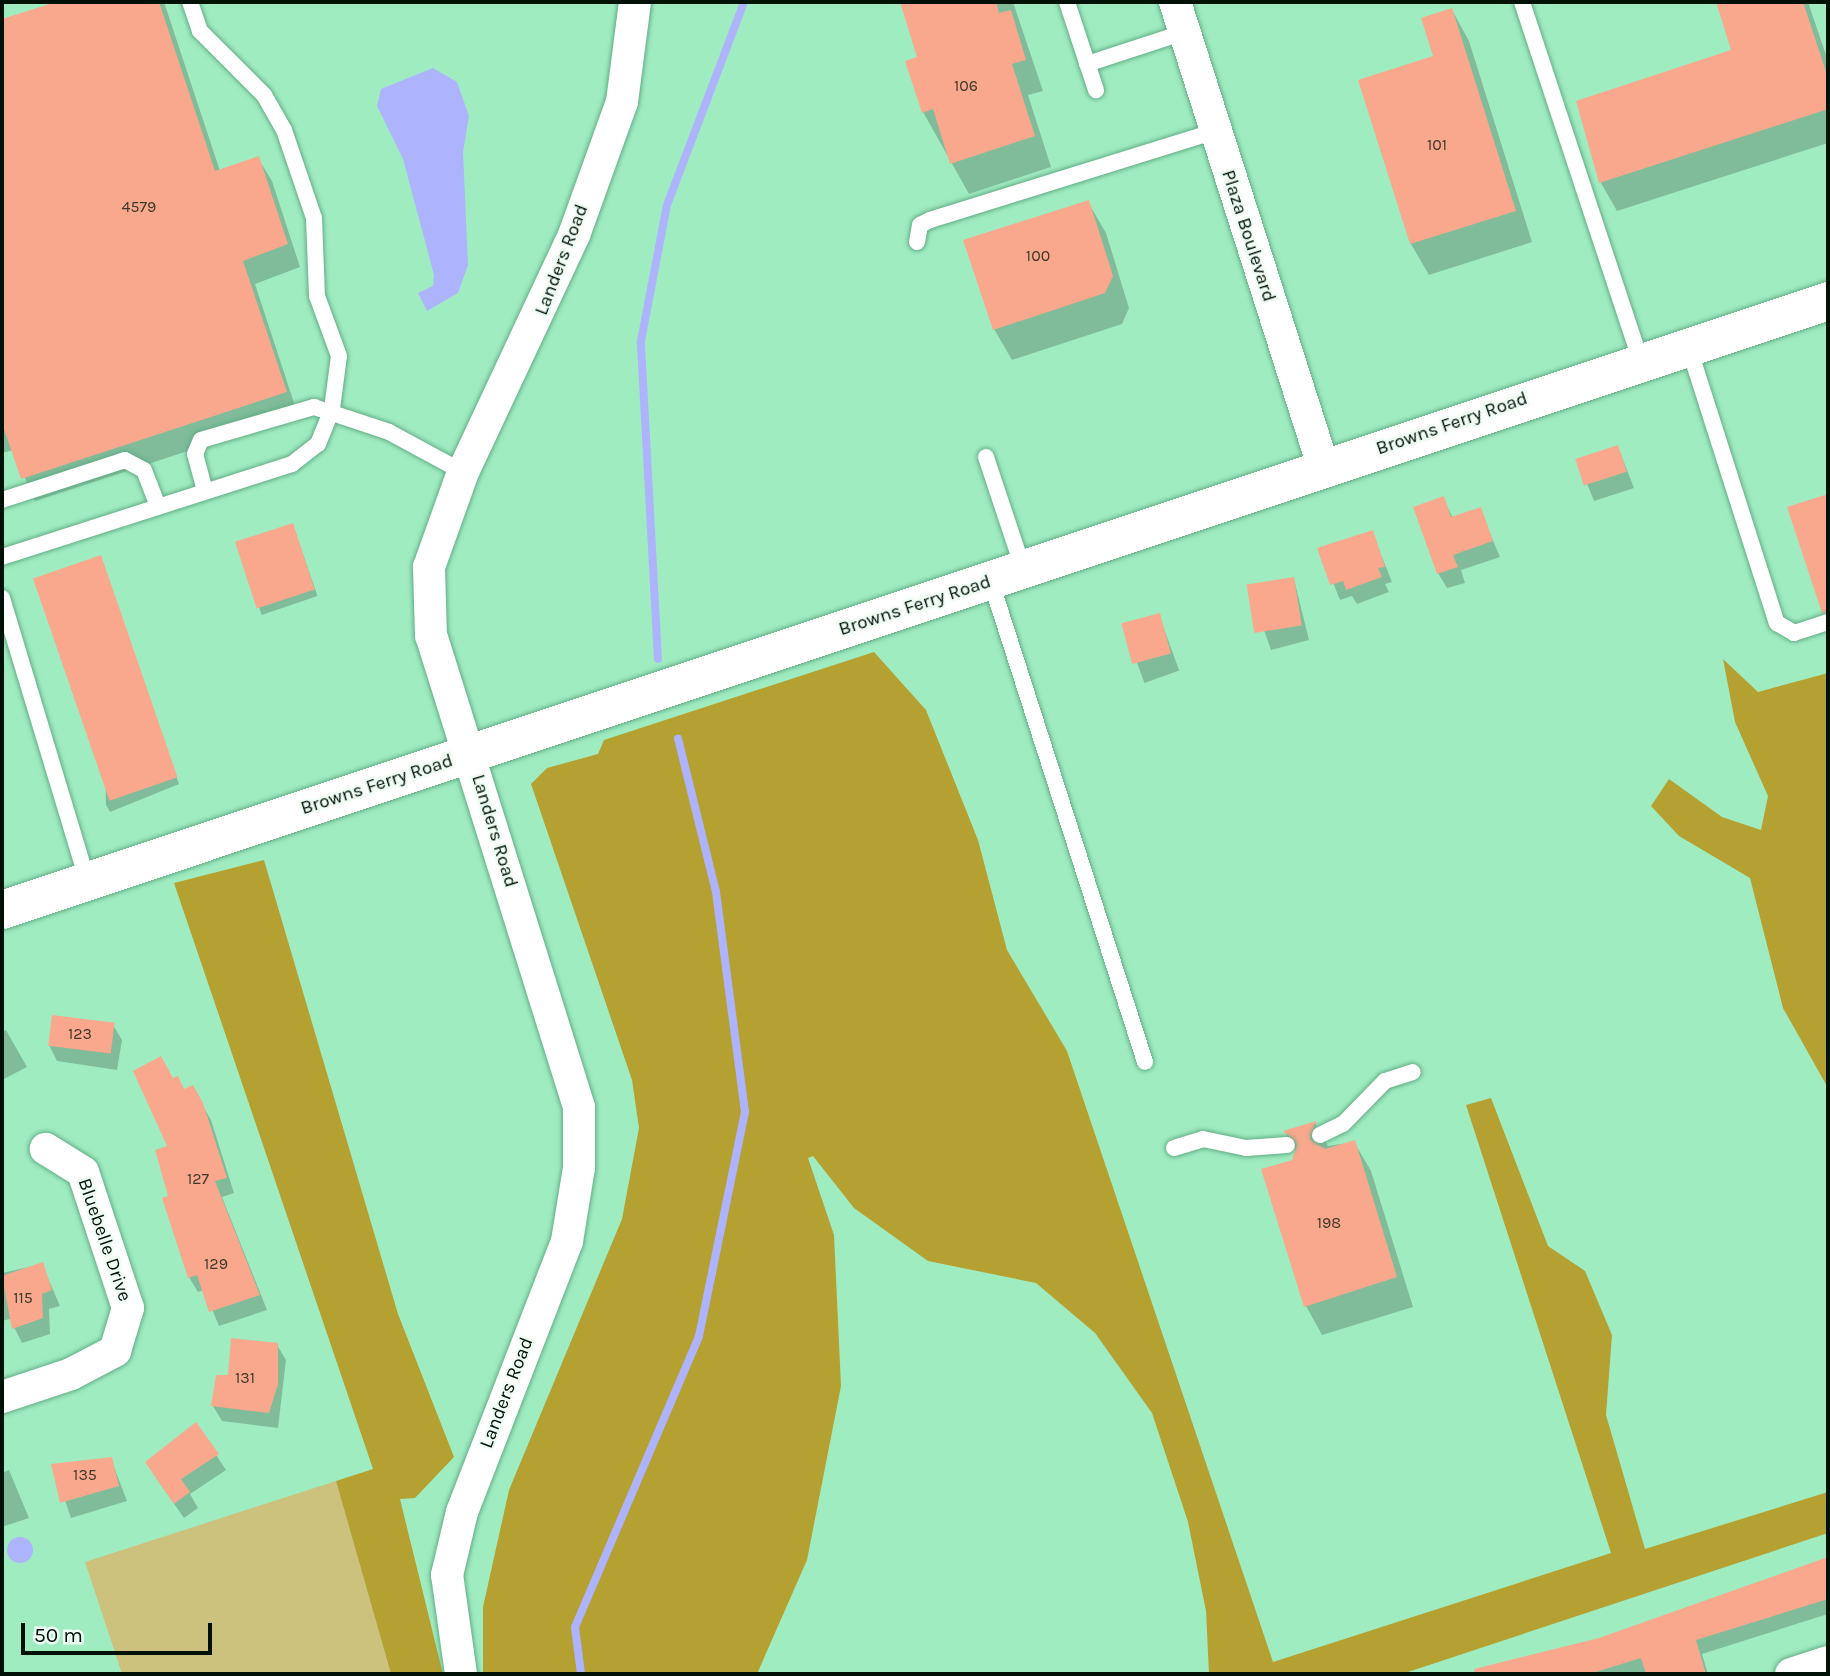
<!DOCTYPE html>
<html>
<head>
<meta charset="utf-8">
<style>
  body { margin:0 }
  #map { position:relative; width:1830px; height:1676px; overflow:hidden; background:#a0ecc1; font-family:Karla,sans-serif }
  div>[style] { position:absolute }
  [style*='--x'] { left:calc(var(--x)*1px); top:calc(var(--y)*1px); width:calc(var(--w)*1px); rotate:calc(var(--a)*1deg) }
  .green>* { inset:0; background:#cdc17e }
  .forest>* { inset:0; background:#b5a131 }
  .water>* { inset:0; background:#adb4fd }
  .round { border-radius:50% }
  .shadow>* { inset:0; background:#0003; transform-origin:0 0 }
  .stream>* { height:8px; margin:-4px; padding:0 4px; transform-origin:4px; border-radius:4px; background:#adb4fd }
  .building>* { inset:0; background:#f9a88d; transform-origin:0 0 }
  .roads { filter:drop-shadow(0 0 2px #62ad85) drop-shadow(0 0 2px #62ad85) }
  .lane>* { height:16px; margin:-8px; padding:0 8px; transform-origin:8px; border-radius:8px; background:#fff }
  .street>* { height:32px; margin:-16px; padding:0 16px; transform-origin:16px; border-radius:16px; background:#fff }
  .secondary>* { height:38px; margin:-19px; padding:0 19px; transform-origin:19px; border-radius:19px; background:#fff }
  span { translate:-50% -50%; white-space:nowrap; text-align:center; line-height:1.15; -webkit-text-stroke:5px #effdf4; paint-order:stroke }
  .number-label { font-size:16px; color:#3e3828 }
  .number-label span { -webkit-text-stroke-width:0 }
  .street-label { font-size:19px; color:#001207 }
  .frame { position:absolute; inset:0; border:4px solid #001207; pointer-events:none }
  .scale { position:absolute; left:21px; top:1623px; width:191px; height:32px; box-sizing:border-box; border:4px solid #001207; border-top:0; padding-left:9px; font-size:21px; line-height:24px; white-space:nowrap; color:#001207; -webkit-text-stroke:5px #effdf4; paint-order:stroke }
</style>
</head>
<body>
<div id="map">
  <div class="green">
    <div style="clip-path:polygon(336px 1481px,391px 1674px,122px 1674px,85px 1562px)"></div>
  </div>
  <div class="forest">
    <div style="clip-path:polygon(874px 652px,926px 710px,978px 840px,1007px 950px,1067px 1051px,1273px 1662px,1611px 1553px,1466px 1105px,1491px 1098px,1548px 1246px,1585px 1271px,1612px 1335px,1606px 1415px,1645px 1549px,1828px 1492px,1828px 1533px,1402px 1674px,1209px 1674px,1206px 1611px,1188px 1522px,1152px 1413px,1095px 1333px,1036px 1283px,928px 1261px,854px 1208px,813px 1156px,808px 1158px,834px 1235px,841px 1386px,807px 1560px,757px 1674px,483px 1674px,483px 1607px,509px 1490px,622px 1219px,639px 1128px,632px 1080px,531px 784px,547px 768px,598px 754px,604px 740px)"></div>
    <div style="clip-path:polygon(1723px 659px,1758px 692px,1828px 673px,1828px 1088px,1783px 1008px,1750px 878px,1679px 836px,1651px 806px,1669px 779px,1722px 817px,1761px 830px,1768px 796px,1735px 722px)"></div>
    <div style="clip-path:polygon(264px 860px,398px 1314px,454px 1457px,415px 1498px,400px 1499px,443px 1674px,391px 1674px,336px 1481px,373px 1469px,174px 883px)"></div>
  </div>
  <div class="water">
    <div style="clip-path:polygon(433px 68px,457px 82px,469px 116px,463px 152px,468px 265px,458px 293px,427px 311px,418px 293px,433px 286px,434px 275px,403px 159px,377px 106px,381px 89px)"></div>
    <div class="round" style="left:7px;top:1537px;width:26px;height:26px"></div>
  </div>
  <div class="shadow">
    <div style="clip-path:polygon(62px 2px,164px 2px,220px 171px,258px 158px,272px 181px,300px 267px,255px 284px,298px 415px,35px 501px,13px 450px,2px 453px,2px 21px)"></div>
    <div style="clip-path:polygon(902px 2px,1013px 2px,1043px 91px,1028px 95px,1051px 167px,969px 194px,923px 112px,919px 59px)"></div>
    <div style="clip-path:polygon(1717px 2px,1808px 2px,1828px 61px,1828px 143px,1617px 211px,1601px 183px,1578px 102px,1733px 51px)"></div>
    <div style="clip-path:polygon(1452px 10px,1469px 41px,1532px 242px,1429px 275px,1411px 244px,1360px 81px,1435px 57px)"></div>
    <div style="clip-path:polygon(1088px 202px,1106px 233px,1129px 308px,1122px 324px,1012px 360px,994px 329px)"></div>
    <div style="clip-path:polygon(1618px 447px,1634px 488px,1594px 501px,1577px 459px)"></div>
    <div style="clip-path:polygon(1828px 496px,1828px 611px,1789px 509px)"></div>
    <div style="clip-path:polygon(1443px 498px,1453px 518px,1480px 510px,1500px 557px,1461px 570px,1465px 583px,1447px 588px,1438px 573px)"></div>
    <div style="left:293px;top:525px;width:75px;height:59px;rotate:71deg"></div>
    <div style="clip-path:polygon(1372px 532px,1392px 582px,1385px 584px,1389px 592px,1357px 604px,1352px 596px,1340px 600px,1320px 550px)"></div>
    <div style="clip-path:polygon(100px 557px,179px 784px,110px 812px,106px 805px)"></div>
    <div style="clip-path:polygon(1294px 579px,1309px 640px,1271px 650px,1250px 591px)"></div>
    <div style="left:1159px;top:615px;width:59px;height:37px;rotate:70deg"></div>
    <div style="clip-path:polygon(113px 1025px,122px 1040px,117px 1070px,57px 1061px,49px 1045px)"></div>
    <div style="clip-path:polygon(6px 1030px,27px 1067px,2px 1080px,2px 1032px)"></div>
    <div style="clip-path:polygon(173px 1080px,184px 1091px,192px 1087px,211px 1120px,234px 1193px,222px 1197px,267px 1310px,219px 1326px,204px 1290px,198px 1292px,189px 1277px,170px 1197px)"></div>
    <div style="clip-path:polygon(1315px 1123px,1328px 1146px,1354px 1142px,1371px 1171px,1413px 1307px,1322px 1335px,1306px 1306px,1296px 1151px,1285px 1132px)"></div>
    <div style="clip-path:polygon(42px 1264px,60px 1306px,49px 1309px,50px 1334px,22px 1343px,10px 1319px,2px 1321px,2px 1273px)"></div>
    <div style="clip-path:polygon(277px 1345px,286px 1360px,278px 1428px,222px 1421px,213px 1406px,229px 1377px)"></div>
    <div style="clip-path:polygon(196px 1424px,226px 1470px,190px 1494px,198px 1508px,184px 1518px,156px 1478px)"></div>
    <div style="clip-path:polygon(111px 1459px,127px 1501px,71px 1518px,53px 1465px)"></div>
    <div style="clip-path:polygon(9px 1470px,29px 1518px,2px 1527px,2px 1473px)"></div>
    <div style="clip-path:polygon(1828px 1562px,1828px 1614px,1702px 1654px,1708px 1674px,1466px 1674px,1600px 1639px)"></div>
  </div>
  <div class="stream">
    <div style="--x:658;--y:659;--w:318;--a:-93.1"></div>
    <div style="--x:641;--y:341;--w:138;--a:-79.2"></div>
    <div style="--x:667;--y:205;--w:217;--a:-69.2"></div>
    <div style="--x:581;--y:1674;--w:47;--a:-97.3"></div>
    <div style="--x:575;--y:1627;--w:316;--a:-66.9"></div>
    <div style="--x:699;--y:1336;--w:229;--a:-78.4"></div>
    <div style="--x:745;--y:1112;--w:222;--a:-97.5"></div>
    <div style="--x:716;--y:892;--w:158;--a:-103.9"></div>
  </div>
  <div class="building">
    <div style="clip-path:polygon(56px 2px,159px 2px,215px 171px,259px 156px,288px 244px,243px 261px,287px 392px,21px 479px,2px 423px,2px 19px)"></div>
    <div style="clip-path:polygon(900px 2px,996px 2px,999px 13px,1011px 10px,1026px 60px,1012px 64px,1035px 136px,950px 164px,933px 109px,922px 113px,905px 61px,917px 57px)"></div>
    <div style="clip-path:polygon(1716px 2px,1803px 2px,1828px 78px,1828px 109px,1599px 183px,1576px 101px,1731px 50px)"></div>
    <div style="clip-path:polygon(1452px 8px,1516px 211px,1410px 244px,1358px 80px,1433px 56px,1421px 18px)"></div>
    <div style="clip-path:polygon(1089px 200px,1113px 276px,1105px 293px,993px 330px,963px 240px)"></div>
    <div style="left:1618px;top:445px;width:28px;height:45px;rotate:72deg"></div>
    <div style="clip-path:polygon(1828px 494px,1828px 612px,1822px 613px,1787px 507px)"></div>
    <div style="clip-path:polygon(1444px 496px,1451px 517px,1481px 507px,1493px 541px,1453px 555px,1458px 567px,1437px 574px,1413px 507px)"></div>
    <div style="left:293px;top:523px;width:70px;height:61px;rotate:72deg"></div>
    <div style="clip-path:polygon(1373px 530px,1385px 567px,1378px 568px,1382px 577px,1346px 590px,1343px 581px,1330px 585px,1317px 548px)"></div>
    <div style="left:101px;top:555px;width:235px;height:72px;rotate:71deg"></div>
    <div style="left:1294px;top:577px;width:49px;height:48px;rotate:81deg"></div>
    <div style="left:1160px;top:613px;width:42px;height:40px;rotate:75deg"></div>
    <div style="left:52px;top:1015px;width:63px;height:31px;rotate:7deg"></div>
    <div style="clip-path:polygon(161px 1056px,173px 1078px,178px 1076px,184px 1089px,193px 1085px,203px 1103px,227px 1178px,215px 1181px,260px 1295px,209px 1312px,197px 1275px,188px 1278px,162px 1198px,168px 1196px,155px 1150px,167px 1146px,133px 1071px)"></div>
    <div style="clip-path:polygon(1316px 1121px,1310px 1139px,1325px 1149px,1355px 1140px,1397px 1277px,1304px 1307px,1261px 1169px,1292px 1160px,1297px 1144px,1283px 1131px)"></div>
    <div style="clip-path:polygon(43px 1262px,52px 1290px,42px 1294px,43px 1318px,12px 1329px,2px 1276px)"></div>
    <div style="clip-path:polygon(231px 1338px,278px 1343px,278px 1384px,269px 1413px,211px 1406px,216px 1375px,228px 1375px)"></div>
    <div style="clip-path:polygon(196px 1422px,219px 1454px,181px 1479px,190px 1492px,174px 1504px,145px 1462px)"></div>
    <div style="clip-path:polygon(112px 1457px,119px 1486px,60px 1503px,51px 1464px)"></div>
    <div style="clip-path:polygon(1828px 1557px,1828px 1599px,1696px 1640px,1706px 1674px,1646px 1674px,1641px 1658px,1589px 1674px,1475px 1674px,1474px 1669px,1599px 1638px)"></div>
  </div>
  <div class="roads">
    <div class="lane">
      <div style="--x:1067;--y:2;--w:93;--a:71.8"></div>
      <div style="--x:1522;--y:2;--w:379;--a:71.7"></div>
      <div style="--x:1087;--y:64;--w:103;--a:-18.1"></div>
      <div style="--x:917;--y:242;--w:17;--a:-80"></div>
      <div style="--x:920;--y:225;--w:11;--a:-27"></div>
      <div style="--x:930;--y:220;--w:299;--a:-17.3"></div>
      <div style="--x:1689;--y:348;--w:289;--a:72.3"></div>
      <div style="--x:1777;--y:623;--w:20;--a:30"></div>
      <div style="--x:1794;--y:633;--w:36;--a:-18"></div>
      <div style="--x:986;--y:457;--w:120;--a:71.6"></div>
      <div style="--x:205;--y:491;--w:38;--a:-105"></div>
      <div style="--x:195;--y:454;--w:15;--a:-67"></div>
      <div style="--x:201;--y:440;--w:118;--a:-16.3"></div>
      <div style="--x:314;--y:407;--w:79;--a:18.4"></div>
      <div style="--x:389;--y:432;--w:84;--a:28.4"></div>
      <div style="--x:2;--y:500;--w:129;--a:-18"></div>
      <div style="--x:125;--y:460;--w:21;--a:28"></div>
      <div style="--x:144;--y:470;--w:39;--a:69"></div>
      <div style="--x:2;--y:557;--w:305;--a:-17.8"></div>
      <div style="--x:292;--y:464;--w:33;--a:-38"></div>
      <div style="--x:318;--y:444;--w:38;--a:-68"></div>
      <div style="--x:332;--y:409;--w:53;--a:-82.5"></div>
      <div style="--x:339;--y:356;--w:64;--a:-110.1"></div>
      <div style="--x:317;--y:296;--w:78;--a:-92.2"></div>
      <div style="--x:314;--y:218;--w:93;--a:-108.8"></div>
      <div style="--x:284;--y:130;--w:40;--a:-119.7"></div>
      <div style="--x:264;--y:95;--w:91;--a:-135"></div>
      <div style="--x:200;--y:31;--w:31;--a:-109"></div>
      <div style="--x:991;--y:582;--w:504;--a:72.21"></div>
      <div style="--x:2;--y:598;--w:297;--a:73.2"></div>
      <div style="--x:1320;--y:1135;--w:25;--a:-26"></div>
      <div style="--x:1343;--y:1124;--w:60;--a:-45.7"></div>
      <div style="--x:1385;--y:1081;--w:29;--a:-18"></div>
      <div style="--x:1174;--y:1148;--w:30;--a:-17"></div>
      <div style="--x:1203;--y:1139;--w:44;--a:11.8"></div>
      <div style="--x:1246;--y:1148;--w:41;--a:-4.2"></div>
    </div>
    <div class="street">
      <div style="--x:1175;--y:2;--w:490;--a:72.3"></div>
      <div style="--x:2;--y:1397;--w:73;--a:-18.4"></div>
      <div style="--x:71;--y:1374;--w:50;--a:-27.6"></div>
      <div style="--x:115;--y:1351;--w:45;--a:-73.2"></div>
      <div style="--x:128;--y:1308;--w:143;--a:-108.3"></div>
      <div style="--x:83;--y:1172;--w:44;--a:-148.1"></div>
      <div style="--x:461;--y:1674;--w:100;--a:-98"></div>
      <div style="--x:447;--y:1575;--w:65;--a:-76.6"></div>
      <div style="--x:462;--y:1512;--w:291;--a:-68.8"></div>
      <div style="--x:567;--y:1241;--w:74;--a:-80.7"></div>
      <div style="--x:579;--y:1168;--w:61;--a:-90"></div>
      <div style="--x:579;--y:1107;--w:494;--a:-107.4"></div>
      <div style="--x:431;--y:636;--w:69;--a:-91.7"></div>
      <div style="--x:429;--y:567;--w:101;--a:-70.3"></div>
      <div style="--x:463;--y:472;--w:262;--a:-64.9"></div>
      <div style="--x:574;--y:235;--w:141;--a:-70.2"></div>
      <div style="--x:622;--y:102;--w:101;--a:-82.6"></div>
      <div style="--x:1791;--y:1674;--w:39;--a:-18"></div>
    </div>
    <div class="secondary">
      <div style="--x:2;--y:910;--w:1925;--a:-18.44"></div>
    </div>
  </div>
  <div class="number-label">
    <span style="left:966px;top:86px">106</span>
    <span style="left:1437px;top:145px">101</span>
    <span style="left:139px;top:207px">4579</span>
    <span style="left:1038px;top:256px">100</span>
    <span style="left:80px;top:1034px">123</span>
    <span style="left:198px;top:1179px">127</span>
    <span style="left:1329px;top:1223px">198</span>
    <span style="left:216px;top:1264px">129</span>
    <span style="left:23px;top:1298px">115</span>
    <span style="left:245px;top:1378px">131</span>
    <span style="left:85px;top:1475px">135</span>
  </div>
  <div class="street-label">
    <span style="left:1248px;top:236px;rotate:72deg">Plaza Boulevard</span>
    <span style="left:562px;top:260px;rotate:-69deg">Landers Road</span>
    <span style="left:1452px;top:424px;rotate:-19deg">Browns Ferry Road</span>
    <span style="left:915px;top:606px;rotate:-18deg">Browns Ferry Road</span>
    <span style="left:377px;top:785px;rotate:-18deg">Browns Ferry Road</span>
    <span style="left:494px;top:831px;rotate:73deg">Landers Road</span>
    <span style="left:104px;top:1240px;rotate:71deg">Bluebelle Drive</span>
    <span style="left:507px;top:1393px;rotate:-69deg">Landers Road</span>
  </div>
  <div class="frame"></div>
  <div class="scale">50 m</div>
</div>
</body>
</html>
